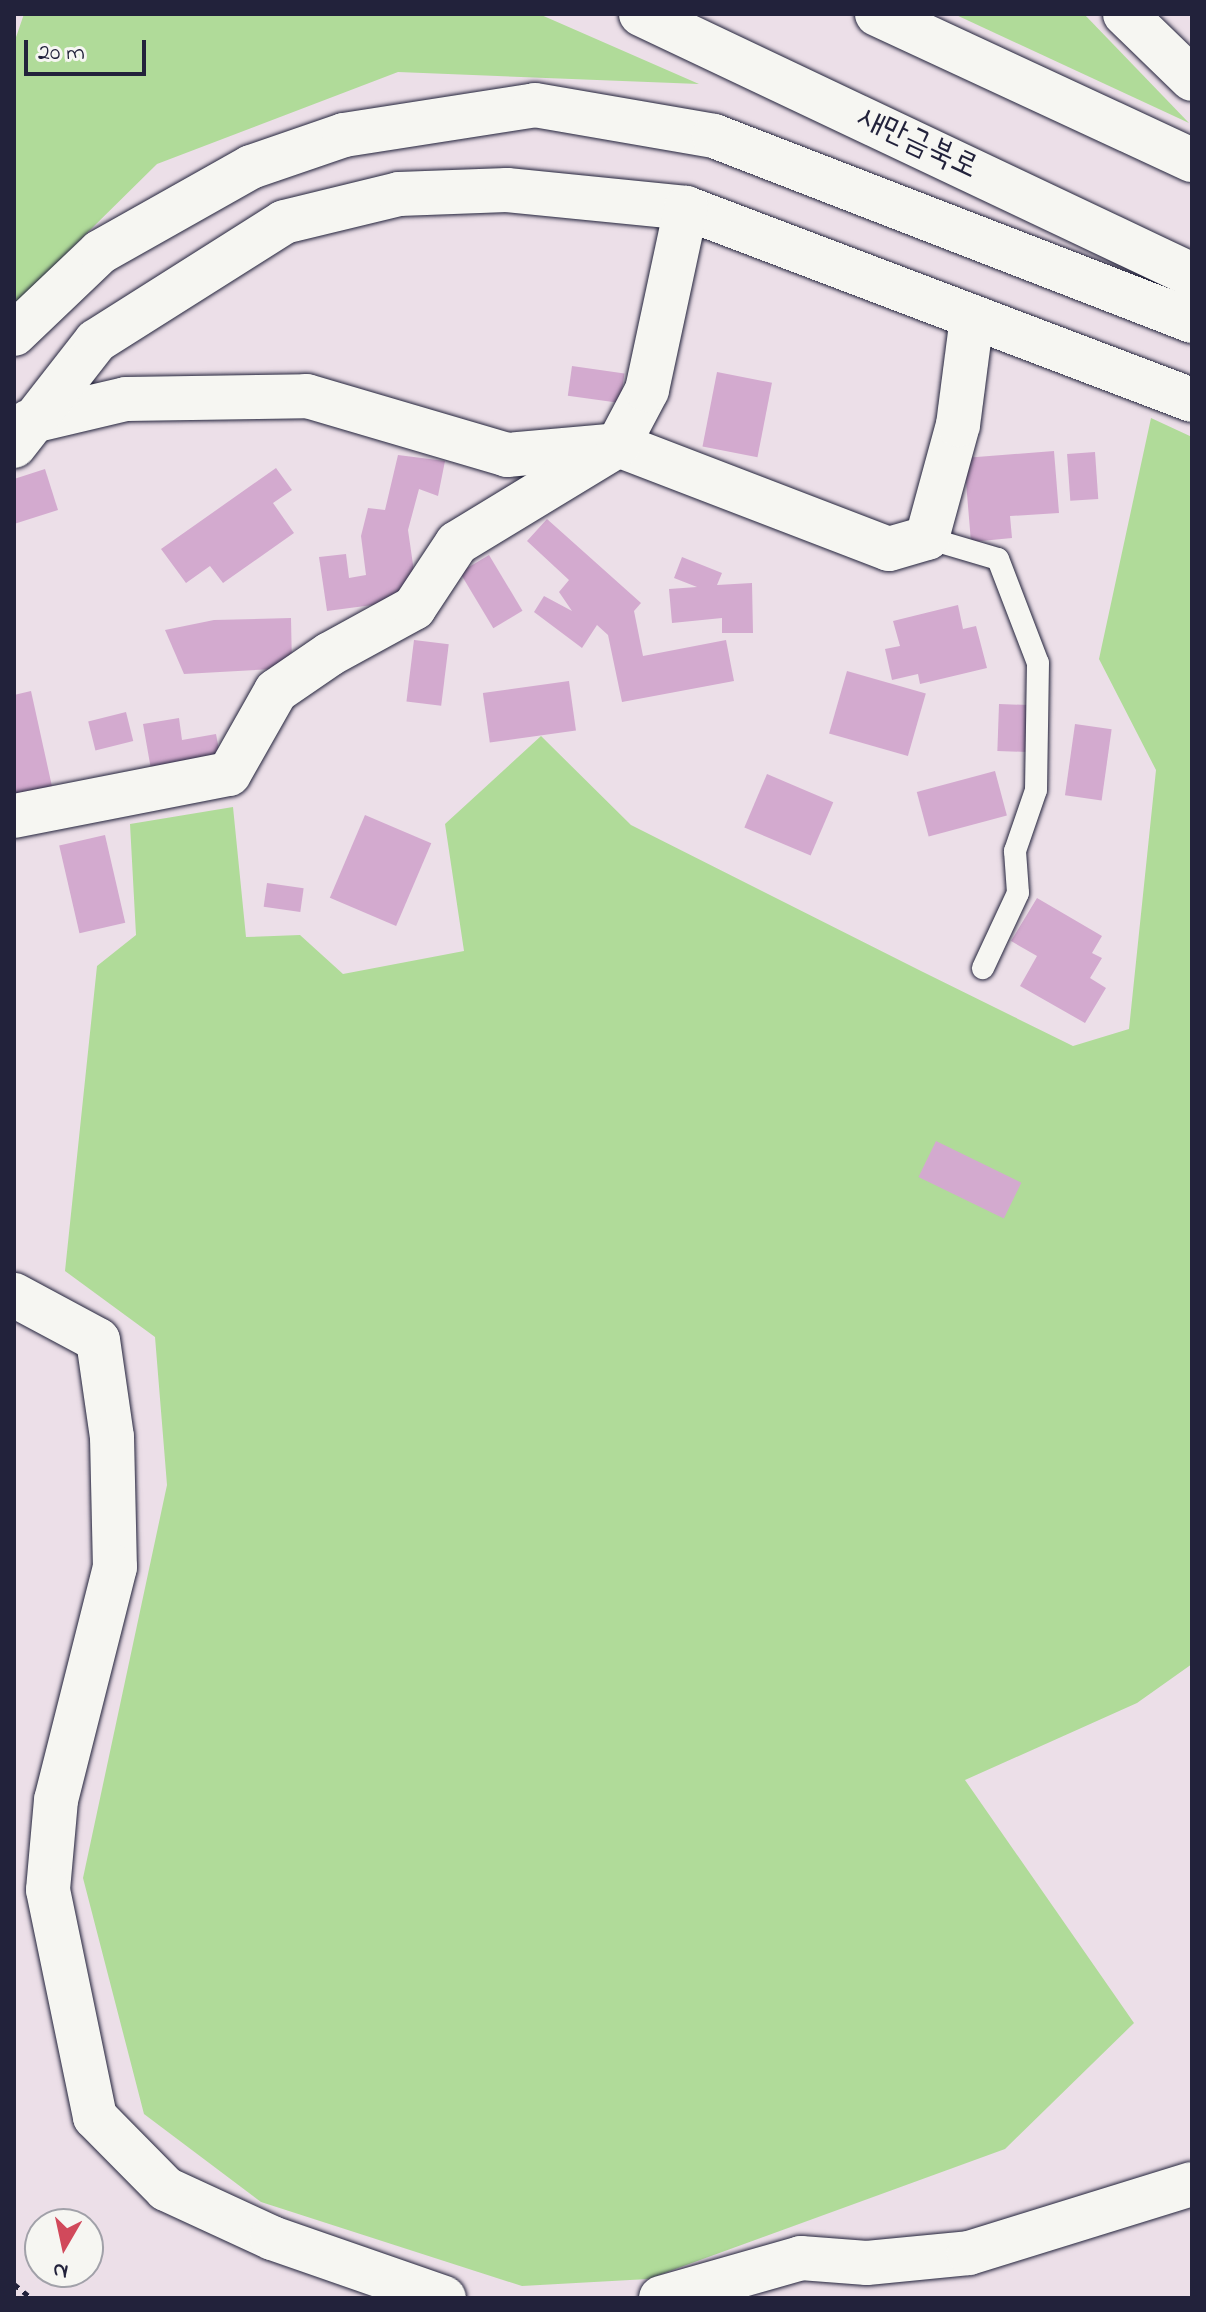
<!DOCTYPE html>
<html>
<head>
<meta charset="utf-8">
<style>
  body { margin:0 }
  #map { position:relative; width:1206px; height:2312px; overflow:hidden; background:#ecdfe8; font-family:"Indie Flower","Poor Story",sans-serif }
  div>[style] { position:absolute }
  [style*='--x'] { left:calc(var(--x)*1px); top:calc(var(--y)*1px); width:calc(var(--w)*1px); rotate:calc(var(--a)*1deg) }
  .green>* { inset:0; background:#b0db99 }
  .building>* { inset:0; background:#d3aacf; transform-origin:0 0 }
  .path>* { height:5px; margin-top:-2.5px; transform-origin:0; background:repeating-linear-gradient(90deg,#22223b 0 6px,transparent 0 12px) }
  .roads { filter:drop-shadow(0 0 2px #22223b) drop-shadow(0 0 2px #22223b) }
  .service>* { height:22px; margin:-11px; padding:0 11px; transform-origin:11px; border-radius:11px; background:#f6f6f2 }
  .minor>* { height:44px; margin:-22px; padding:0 22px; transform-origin:22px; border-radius:22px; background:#f6f6f2 }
  .trunk>* { height:44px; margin:-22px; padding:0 22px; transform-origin:22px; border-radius:22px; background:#f6f6f2 }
  span { translate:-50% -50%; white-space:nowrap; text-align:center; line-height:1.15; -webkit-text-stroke:6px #f6f6f2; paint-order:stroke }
  .street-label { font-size:32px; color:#22223b }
  .frame { position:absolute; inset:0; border:16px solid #22223b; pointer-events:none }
  .north { position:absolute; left:24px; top:2208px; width:80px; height:80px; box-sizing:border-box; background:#f6f6f2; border:2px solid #a1a1a9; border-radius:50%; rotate:189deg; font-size:22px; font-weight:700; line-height:32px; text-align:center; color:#22223b }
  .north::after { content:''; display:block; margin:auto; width:28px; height:36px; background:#d1495b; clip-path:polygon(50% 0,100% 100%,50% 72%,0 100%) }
  .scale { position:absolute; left:24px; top:40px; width:122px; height:36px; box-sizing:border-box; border:4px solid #22223b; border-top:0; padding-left:10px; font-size:24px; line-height:28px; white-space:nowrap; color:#22223b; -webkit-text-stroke:6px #f6f6f2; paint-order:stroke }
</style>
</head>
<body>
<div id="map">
  <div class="green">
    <div style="clip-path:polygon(24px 14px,539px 14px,699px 84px,398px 72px,157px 164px,14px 305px,14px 43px)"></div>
    <div style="clip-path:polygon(954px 14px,1084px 14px,1189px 123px)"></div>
    <div style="clip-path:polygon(1151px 418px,1192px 437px,1192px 1664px,1137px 1703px,965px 1780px,1134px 2023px,1005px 2149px,648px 2279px,522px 2286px,261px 2202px,144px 2114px,83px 1878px,167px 1485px,155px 1337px,65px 1271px,97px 966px,136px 935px,130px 824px,233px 807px,246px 937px,300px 935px,343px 974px,464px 951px,445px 824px,541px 736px,631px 825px,921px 971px,1073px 1046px,1129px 1029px,1156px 770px,1099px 659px)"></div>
  </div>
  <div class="building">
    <div style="left:572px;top:366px;width:53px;height:30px;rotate:8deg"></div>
    <div style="left:717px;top:372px;width:56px;height:76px;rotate:11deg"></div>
    <div style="clip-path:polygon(1054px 451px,1059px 513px,1010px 516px,1012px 538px,971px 542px,964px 458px)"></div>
    <div style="left:1095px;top:452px;width:47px;height:28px;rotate:86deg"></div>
    <div style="clip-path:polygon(398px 455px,445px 461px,438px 496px,419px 489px,408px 530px,418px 599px,327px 611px,319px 557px,346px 554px,349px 578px,366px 575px,361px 536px,368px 508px,385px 510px)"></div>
    <div style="clip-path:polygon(276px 468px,292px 490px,273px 503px,294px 533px,223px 583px,210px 566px,186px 583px,161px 549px)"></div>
    <div style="clip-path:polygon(45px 469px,58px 510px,14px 524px,14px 479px)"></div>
    <div style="clip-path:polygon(547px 519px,641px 603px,634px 611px,643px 656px,726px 640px,734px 681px,622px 702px,608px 635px,597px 625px,582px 648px,534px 612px,544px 596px,572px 611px,559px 592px,569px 580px,527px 541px)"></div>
    <div style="left:489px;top:555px;width:65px;height:34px;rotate:59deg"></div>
    <div style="clip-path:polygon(682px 557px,722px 573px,717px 585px,752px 583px,753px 633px,722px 633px,722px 618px,672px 623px,669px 589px,697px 587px,674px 578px)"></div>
    <div style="clip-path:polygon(958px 605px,963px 629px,976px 626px,987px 668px,920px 684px,918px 674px,892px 680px,885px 649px,900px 646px,893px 621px)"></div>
    <div style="clip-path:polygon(291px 618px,292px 668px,184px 674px,165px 630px,214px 620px)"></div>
    <div style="left:414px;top:640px;width:35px;height:62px;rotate:7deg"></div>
    <div style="left:847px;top:671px;width:82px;height:65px;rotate:16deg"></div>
    <div style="left:569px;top:681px;width:50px;height:87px;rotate:82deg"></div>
    <div style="clip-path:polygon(31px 691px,53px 791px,14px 799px,14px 695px)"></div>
    <div style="left:999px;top:704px;width:29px;height:47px;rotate:2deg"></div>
    <div style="left:126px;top:712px;width:30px;height:39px;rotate:76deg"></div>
    <div style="clip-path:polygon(179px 718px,182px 740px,216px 734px,222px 765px,152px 775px,143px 724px)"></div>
    <div style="left:1075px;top:724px;width:37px;height:72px;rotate:8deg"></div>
    <div style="left:995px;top:771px;width:46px;height:81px;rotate:75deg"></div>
    <div style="left:767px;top:774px;width:72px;height:58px;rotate:23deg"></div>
    <div style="left:365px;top:815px;width:72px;height:90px;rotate:23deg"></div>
    <div style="left:105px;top:835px;width:90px;height:47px;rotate:77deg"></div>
    <div style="left:267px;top:883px;width:37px;height:24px;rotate:8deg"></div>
    <div style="clip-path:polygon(1037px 898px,1102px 936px,1092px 953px,1102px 958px,1090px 978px,1106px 988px,1085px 1023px,1020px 986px,1037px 956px,1011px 941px)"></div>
    <div style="left:936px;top:1141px;width:95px;height:40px;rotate:26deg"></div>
  </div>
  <div class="path">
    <div style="--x:14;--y:2284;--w:22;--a:39"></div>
  </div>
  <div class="roads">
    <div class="service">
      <div style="--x:927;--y:538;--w:74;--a:16.5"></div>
      <div style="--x:998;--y:559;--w:111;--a:69"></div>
      <div style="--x:1038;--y:663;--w:127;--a:90.9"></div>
      <div style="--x:1036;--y:790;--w:65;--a:109"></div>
      <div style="--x:1015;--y:851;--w:42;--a:85.9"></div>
      <div style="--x:1018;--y:893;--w:83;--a:115"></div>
    </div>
    <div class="minor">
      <div style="--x:28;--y:422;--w:101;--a:-13.2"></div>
      <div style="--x:126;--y:399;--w:181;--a:-0.9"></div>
      <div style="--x:307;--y:396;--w:209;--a:16.4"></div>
      <div style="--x:507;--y:455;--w:111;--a:-5.1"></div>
      <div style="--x:618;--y:445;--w:290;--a:21"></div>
      <div style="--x:889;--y:549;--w:40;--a:-16"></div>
      <div style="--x:927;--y:538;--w:117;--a:-74.7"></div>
      <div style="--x:958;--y:425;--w:109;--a:-82.6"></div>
      <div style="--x:14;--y:446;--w:133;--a:-52"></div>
      <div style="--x:96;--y:341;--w:222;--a:-32.3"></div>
      <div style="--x:284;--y:222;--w:118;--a:-13.7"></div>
      <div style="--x:399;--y:194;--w:108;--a:-2.1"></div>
      <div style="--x:507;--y:190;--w:180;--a:5.7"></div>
      <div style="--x:686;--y:208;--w:541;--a:20.78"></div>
      <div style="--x:14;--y:816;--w:219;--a:-11.1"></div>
      <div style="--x:229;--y:774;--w:95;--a:-60.5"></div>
      <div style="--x:276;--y:691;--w:65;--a:-34.4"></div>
      <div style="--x:330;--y:654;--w:96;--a:-28.7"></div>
      <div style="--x:414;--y:608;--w:78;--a:-56.5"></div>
      <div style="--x:457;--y:543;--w:188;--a:-31.3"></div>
      <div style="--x:618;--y:445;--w:62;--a:-62.2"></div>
      <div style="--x:647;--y:390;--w:186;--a:-77.9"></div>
      <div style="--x:14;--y:1295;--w:95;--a:28.2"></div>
      <div style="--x:98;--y:1340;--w:98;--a:81.8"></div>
      <div style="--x:112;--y:1437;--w:130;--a:88.7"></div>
      <div style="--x:115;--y:1567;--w:240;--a:104.2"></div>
      <div style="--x:56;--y:1800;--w:90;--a:95.1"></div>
      <div style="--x:48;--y:1890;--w:232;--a:78.3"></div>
      <div style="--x:95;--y:2117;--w:101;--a:45.4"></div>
      <div style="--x:166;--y:2189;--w:117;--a:24.8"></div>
      <div style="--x:272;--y:2238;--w:182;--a:19.2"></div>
      <div style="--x:661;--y:2298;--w:146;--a:-15.9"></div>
      <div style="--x:801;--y:2258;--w:66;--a:4.3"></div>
      <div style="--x:867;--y:2263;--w:102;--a:-5.6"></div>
      <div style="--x:969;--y:2253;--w:233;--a:-17.2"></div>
    </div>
    <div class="trunk">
      <div style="--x:641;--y:14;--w:610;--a:25.35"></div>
      <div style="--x:877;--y:14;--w:347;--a:24.9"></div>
      <div style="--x:1125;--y:14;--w:93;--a:44.1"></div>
      <div style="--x:14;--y:334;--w:119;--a:-43.6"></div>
      <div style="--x:100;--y:252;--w:173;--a:-29.4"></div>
      <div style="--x:251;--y:167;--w:98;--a:-19"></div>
      <div style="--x:344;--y:135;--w:193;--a:-8.9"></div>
      <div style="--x:535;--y:105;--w:182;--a:9.8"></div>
      <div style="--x:714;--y:136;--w:513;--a:21.16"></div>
    </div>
  </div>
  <div class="street-label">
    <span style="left:917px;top:144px;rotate:25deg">새만금북로</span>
  </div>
  <div class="frame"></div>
  <div class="north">N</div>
  <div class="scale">20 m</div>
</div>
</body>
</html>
